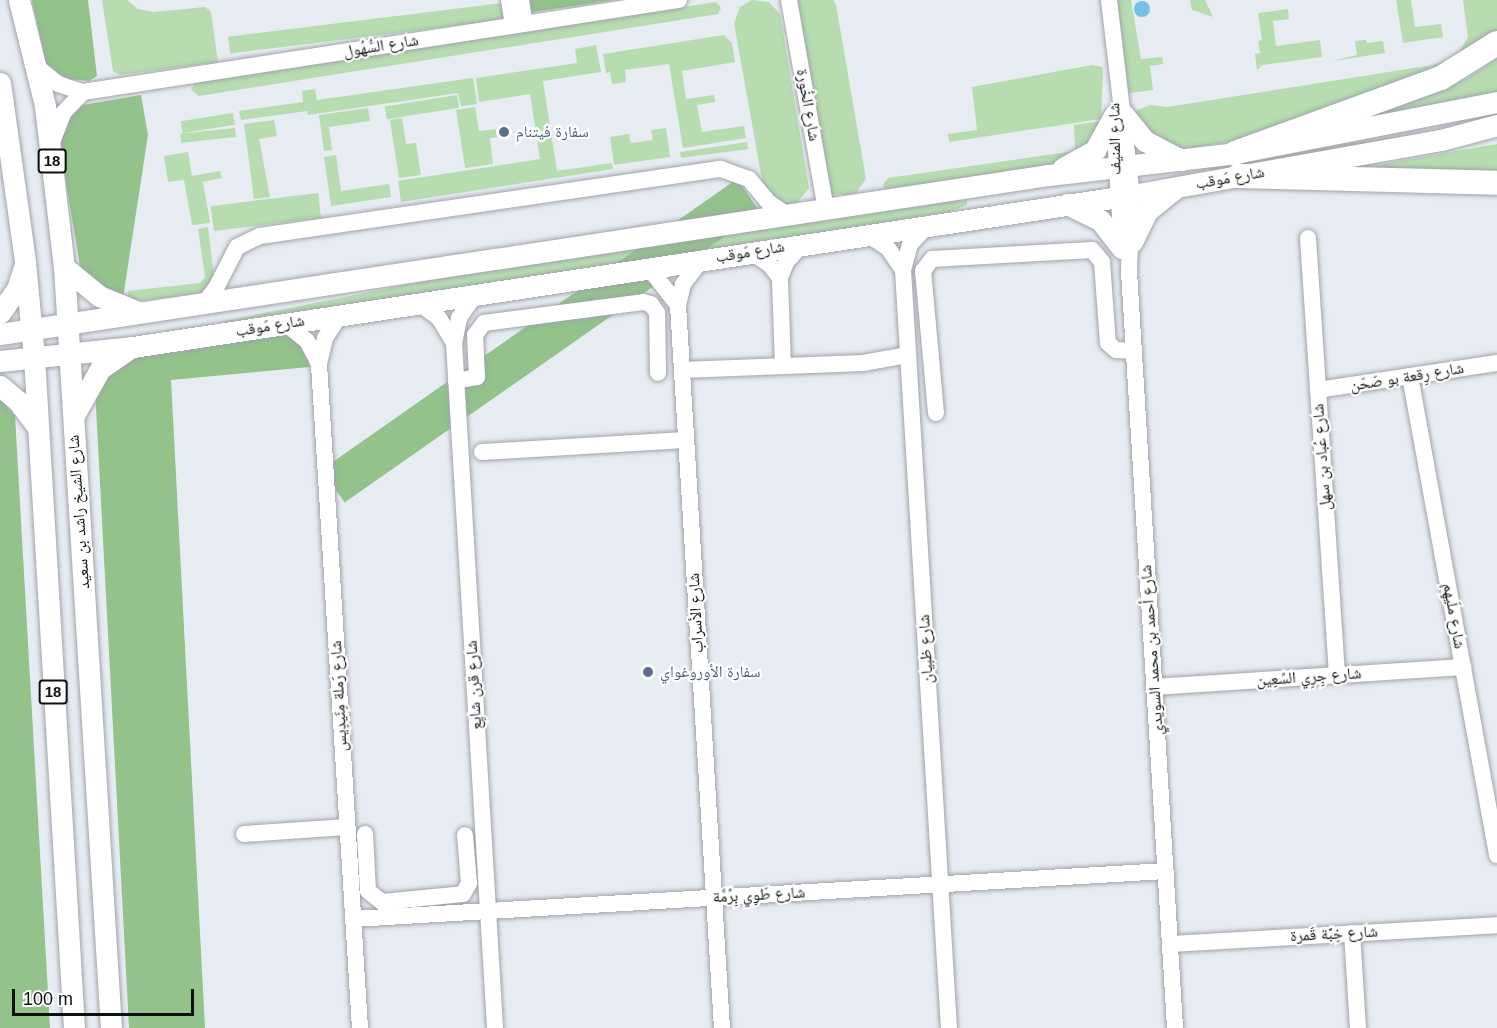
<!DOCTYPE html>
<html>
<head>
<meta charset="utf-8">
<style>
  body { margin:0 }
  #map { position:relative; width:1497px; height:1028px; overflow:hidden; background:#e7ebf2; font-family:Arial,"Noto Naskh Arabic",sans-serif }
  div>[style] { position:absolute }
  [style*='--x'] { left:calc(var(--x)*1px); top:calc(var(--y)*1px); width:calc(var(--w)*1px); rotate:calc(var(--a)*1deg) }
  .green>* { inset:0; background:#b6dcaf; transform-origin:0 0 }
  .forest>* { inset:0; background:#93c28b; transform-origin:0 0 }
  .water>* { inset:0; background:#77c0e7 }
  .round { border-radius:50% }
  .roads { filter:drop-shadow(0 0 2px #9fa3a9) drop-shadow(0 0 2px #9fa3a9) }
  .minor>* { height:16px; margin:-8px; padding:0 8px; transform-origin:8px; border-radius:8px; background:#fff }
  .major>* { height:21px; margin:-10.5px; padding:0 10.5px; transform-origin:10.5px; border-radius:10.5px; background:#fff }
  .highway>* { height:24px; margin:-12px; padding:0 12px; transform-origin:12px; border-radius:12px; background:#fff }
  .dots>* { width:16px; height:16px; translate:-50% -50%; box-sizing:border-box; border:3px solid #fff; border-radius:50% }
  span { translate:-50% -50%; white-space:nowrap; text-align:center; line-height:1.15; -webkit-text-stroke:4.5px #fff; paint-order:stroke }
  .shield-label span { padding:2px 4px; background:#fff; border:2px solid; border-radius:4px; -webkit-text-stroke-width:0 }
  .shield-label { font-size:15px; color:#0e0f11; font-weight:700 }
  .street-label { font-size:16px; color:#0e0f11 }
  .service-label { font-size:16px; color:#4e5e75 }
  .left { translate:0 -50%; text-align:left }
  .scale { position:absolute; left:12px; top:989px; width:182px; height:27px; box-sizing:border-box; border:3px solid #0e0f11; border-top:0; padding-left:8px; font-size:18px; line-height:21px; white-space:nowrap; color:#0e0f11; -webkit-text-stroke:4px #fff; paint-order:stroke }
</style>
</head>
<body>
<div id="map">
  <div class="green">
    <div style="clip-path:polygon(102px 0,127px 0,138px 9px,153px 12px,205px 7px,211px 12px,218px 62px,120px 75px,113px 71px)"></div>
    <div style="clip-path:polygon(752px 0,769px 2px,780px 14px,809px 188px,796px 204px,781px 206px,764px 191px,734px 23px,740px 7px)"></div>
    <div style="clip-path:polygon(795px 0,833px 0,836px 5px,866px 179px,854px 195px,831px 194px)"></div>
    <div style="clip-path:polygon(1117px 0,1131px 0,1141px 59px,1162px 57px,1163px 64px,1150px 66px,1153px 90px,1129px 93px)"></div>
    <div style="clip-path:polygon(1190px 0,1205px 0,1213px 17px,1192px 10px)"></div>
    <div style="clip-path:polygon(1396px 0,1411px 0,1415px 27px,1441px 24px,1443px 37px,1403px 43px)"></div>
    <div style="clip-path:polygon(1463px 0,1497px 0,1497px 36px,1466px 63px,1248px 139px,1178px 150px,1133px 121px,1135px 111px,1150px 105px,1167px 107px,1433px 65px,1456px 58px,1468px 37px)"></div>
    <div style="clip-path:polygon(716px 2px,721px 8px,718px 14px,199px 96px,191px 90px,195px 82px)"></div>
    <div style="left:502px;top:3px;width:17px;height:276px;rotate:83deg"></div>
    <div style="clip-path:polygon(1288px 9px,1289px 19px,1273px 21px,1276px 46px,1320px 40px,1322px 57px,1262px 65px,1257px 70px,1255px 54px,1260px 53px,1258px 41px,1262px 40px,1258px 13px)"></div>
    <div style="clip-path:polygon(724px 35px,732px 43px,735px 62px,682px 71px,686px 99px,714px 95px,715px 102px,697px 105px,702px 132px,744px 126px,746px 138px,683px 148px,669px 64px,625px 70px,626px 82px,612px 84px,610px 72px,606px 73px,603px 54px)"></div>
    <div style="clip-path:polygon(1366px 40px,1367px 43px,1383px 41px,1385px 53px,1332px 61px,1357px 55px,1355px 41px)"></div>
    <div style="clip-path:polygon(596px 45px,601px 72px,543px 81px,557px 171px,612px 163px,613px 169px,401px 202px,398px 181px,540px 159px,530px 94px,479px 102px,476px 78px,577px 63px,575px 49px)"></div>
    <div style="clip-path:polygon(1497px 58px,1497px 125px,1488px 99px,1353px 122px,1466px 79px)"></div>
    <div style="clip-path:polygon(1092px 65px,1102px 67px,1103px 73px,1101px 119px,949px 142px,948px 134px,977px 130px,972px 87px)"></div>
    <div style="clip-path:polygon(473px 78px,477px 104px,461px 106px,458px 93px,308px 115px,307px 111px,241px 120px,239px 111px,303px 102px,302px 91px,315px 89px,317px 100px)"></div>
    <div style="left:457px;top:95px;width:13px;height:73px;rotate:81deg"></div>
    <div style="clip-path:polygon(475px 107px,479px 131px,508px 128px,509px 136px,490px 138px,493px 164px,465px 168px,456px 110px)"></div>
    <div style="clip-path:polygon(368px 108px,370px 121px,329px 127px,332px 150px,324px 151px,319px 115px)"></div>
    <div style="left:233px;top:113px;width:12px;height:53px;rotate:81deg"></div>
    <div style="clip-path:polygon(402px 118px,406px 144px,416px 143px,421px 175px,399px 178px,390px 120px)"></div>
    <div style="clip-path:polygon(274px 120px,277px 136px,259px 139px,270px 197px,254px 199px,244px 124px)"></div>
    <div style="clip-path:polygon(1100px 121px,1081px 157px,1075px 148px,1074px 125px)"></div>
    <div style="clip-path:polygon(1489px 123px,1212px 170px,1211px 169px,1308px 150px)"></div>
    <div style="left:235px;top:128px;width:9px;height:55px;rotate:84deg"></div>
    <div style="clip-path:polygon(666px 128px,670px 157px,614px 165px,610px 137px,629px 134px,631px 143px,653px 140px,651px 130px)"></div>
    <div style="clip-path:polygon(747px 142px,748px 149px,681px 158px,680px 152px)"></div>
    <div style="clip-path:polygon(1497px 144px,1497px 178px,1362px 171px,1389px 163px)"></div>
    <div style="clip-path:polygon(1074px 151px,1075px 163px,886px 191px,883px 185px,888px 178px)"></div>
    <div style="clip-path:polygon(188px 152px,192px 176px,220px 171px,222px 178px,203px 182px,210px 223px,192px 225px,184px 180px,168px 182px,164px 156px)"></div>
    <div style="clip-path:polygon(336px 155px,341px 191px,389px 184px,391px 197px,331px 206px,324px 157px)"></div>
    <div style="left:318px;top:193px;width:25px;height:108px;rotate:83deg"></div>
    <div style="clip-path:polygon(967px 199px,967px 205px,952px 211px,799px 238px,224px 325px,224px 321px,446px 277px)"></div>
    <div style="clip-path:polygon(208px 227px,214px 276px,202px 293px,127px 302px,128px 291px,200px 283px,205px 277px,198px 229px)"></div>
  </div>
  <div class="forest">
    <div style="clip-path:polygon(32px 0,88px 0,97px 76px,89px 81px,69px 79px,47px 68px)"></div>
    <div style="clip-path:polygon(524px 0,615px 0,526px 13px)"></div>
    <div style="clip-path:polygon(141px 95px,148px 135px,123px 298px,92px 282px,80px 266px,59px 140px,65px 121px,77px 106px)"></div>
    <div style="left:737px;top:179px;width:40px;height:507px;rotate:55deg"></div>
    <div style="clip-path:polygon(289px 335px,308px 351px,309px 367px,171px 380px,205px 1028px,129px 1028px,95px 389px,106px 368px,159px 348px)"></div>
    <div style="clip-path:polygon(0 398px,15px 416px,50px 1028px,0 1028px)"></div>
  </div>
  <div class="water">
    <div class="round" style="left:1134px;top:1px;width:16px;height:16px"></div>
  </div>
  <div class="roads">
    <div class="minor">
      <div style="--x:509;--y:0;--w:26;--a:81"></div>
      <div style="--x:521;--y:0;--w:24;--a:81"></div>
      <div style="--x:789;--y:0;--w:212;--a:80"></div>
      <div style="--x:1109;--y:0;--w:196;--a:83.3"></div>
      <div style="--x:1132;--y:195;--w:76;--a:92.3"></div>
      <div style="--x:1129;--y:271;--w:758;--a:86.52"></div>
      <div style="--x:36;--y:66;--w:28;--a:39"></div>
      <div style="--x:58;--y:84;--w:26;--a:18"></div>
      <div style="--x:83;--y:92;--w:603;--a:-8.78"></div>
      <div style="--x:1114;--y:116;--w:133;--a:86.6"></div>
      <div style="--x:51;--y:145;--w:34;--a:-69"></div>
      <div style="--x:63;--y:113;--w:29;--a:-46"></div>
      <div style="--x:928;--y:225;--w:26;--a:133"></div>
      <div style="--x:910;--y:244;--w:27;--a:105"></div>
      <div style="--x:903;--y:270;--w:759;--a:86.53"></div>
      <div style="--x:867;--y:234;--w:25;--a:34"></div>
      <div style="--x:888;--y:248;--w:27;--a:56"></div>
      <div style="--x:1308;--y:238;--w:438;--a:86.2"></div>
      <div style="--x:751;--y:252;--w:23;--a:34"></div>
      <div style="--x:770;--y:265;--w:16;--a:52"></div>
      <div style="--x:702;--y:259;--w:31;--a:127"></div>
      <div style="--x:683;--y:284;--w:22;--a:103"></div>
      <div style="--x:678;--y:305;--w:724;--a:86.52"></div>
      <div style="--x:649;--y:268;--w:47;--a:51.9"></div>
      <div style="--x:475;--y:295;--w:28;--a:125"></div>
      <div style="--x:459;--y:318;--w:25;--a:101"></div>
      <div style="--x:454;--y:343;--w:686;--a:86.57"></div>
      <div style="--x:419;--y:303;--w:25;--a:37"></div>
      <div style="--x:439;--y:318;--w:29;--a:59"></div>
      <div style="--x:203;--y:305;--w:21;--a:-53"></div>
      <div style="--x:216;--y:288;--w:46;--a:-62.9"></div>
      <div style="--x:237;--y:247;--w:25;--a:-26"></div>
      <div style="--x:260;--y:236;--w:466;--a:-8.3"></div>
      <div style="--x:721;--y:169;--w:30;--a:20"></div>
      <div style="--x:749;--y:179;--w:30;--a:50"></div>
      <div style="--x:768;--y:202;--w:23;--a:34"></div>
      <div style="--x:340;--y:315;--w:27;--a:123"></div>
      <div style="--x:325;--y:338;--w:27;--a:103"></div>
      <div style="--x:319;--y:364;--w:665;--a:86.47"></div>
      <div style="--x:286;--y:324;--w:27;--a:39"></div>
      <div style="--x:307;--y:341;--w:26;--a:62"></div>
      <div style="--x:783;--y:366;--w:88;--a:-92"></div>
      <div style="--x:780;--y:278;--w:17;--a:-69"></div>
      <div style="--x:786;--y:262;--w:25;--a:-47"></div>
      <div style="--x:682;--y:370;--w:181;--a:-2.2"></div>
      <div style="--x:863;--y:363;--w:46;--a:-10.1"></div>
      <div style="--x:1410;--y:376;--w:487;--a:79.7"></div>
      <div style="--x:456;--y:381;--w:21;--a:-11"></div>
      <div style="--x:477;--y:377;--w:42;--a:-92.7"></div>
      <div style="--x:475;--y:335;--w:15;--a:-53"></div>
      <div style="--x:484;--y:323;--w:160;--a:-7.5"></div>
      <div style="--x:643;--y:302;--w:8;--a:14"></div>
      <div style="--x:651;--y:304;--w:11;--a:56"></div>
      <div style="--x:657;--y:313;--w:60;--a:89"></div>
      <div style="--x:1318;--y:390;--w:181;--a:-8.6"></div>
      <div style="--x:936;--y:413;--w:143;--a:-95.2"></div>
      <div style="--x:923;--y:271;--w:15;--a:-53"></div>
      <div style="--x:932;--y:259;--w:160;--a:-3.2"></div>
      <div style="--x:1092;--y:250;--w:16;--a:50"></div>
      <div style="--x:1102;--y:262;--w:81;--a:85.8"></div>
      <div style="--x:1108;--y:343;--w:11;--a:41"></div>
      <div style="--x:1116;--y:350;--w:18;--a:3"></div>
      <div style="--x:482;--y:452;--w:204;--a:-3.4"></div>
      <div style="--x:1154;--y:687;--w:310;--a:-3.7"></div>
      <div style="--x:244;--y:834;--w:103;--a:-3.9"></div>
      <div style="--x:365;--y:834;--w:57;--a:87"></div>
      <div style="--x:368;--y:891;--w:18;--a:38"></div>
      <div style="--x:382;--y:902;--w:81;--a:-5.6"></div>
      <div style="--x:463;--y:894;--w:13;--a:-61"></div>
      <div style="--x:469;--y:883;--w:48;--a:-94.8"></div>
      <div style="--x:353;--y:919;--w:814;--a:-3.38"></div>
      <div style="--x:1352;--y:933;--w:95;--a:86.4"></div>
      <div style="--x:1170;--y:944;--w:328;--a:-3.3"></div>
    </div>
    <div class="major">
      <div style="--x:19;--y:0;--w:109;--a:76.2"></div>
      <div style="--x:45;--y:106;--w:162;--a:83.3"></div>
      <div style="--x:64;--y:267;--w:762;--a:86.47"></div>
      <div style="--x:0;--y:83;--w:181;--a:82"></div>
      <div style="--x:25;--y:262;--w:95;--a:84.6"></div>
      <div style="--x:34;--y:357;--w:672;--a:86.59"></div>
      <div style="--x:1123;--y:114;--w:35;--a:51"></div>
      <div style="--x:1145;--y:141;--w:41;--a:27.8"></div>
      <div style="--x:1063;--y:168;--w:37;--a:-29"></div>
      <div style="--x:1095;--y:150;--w:39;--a:-61"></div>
      <div style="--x:1067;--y:204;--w:37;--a:26"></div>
      <div style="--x:1100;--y:220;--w:36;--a:52"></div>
      <div style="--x:1132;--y:242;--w:34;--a:-64"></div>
      <div style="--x:1147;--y:211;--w:35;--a:-39"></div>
      <div style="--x:64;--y:267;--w:45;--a:39.6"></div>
      <div style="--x:99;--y:296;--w:42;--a:22.3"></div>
      <div style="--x:0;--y:313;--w:29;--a:-55"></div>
      <div style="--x:17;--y:289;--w:22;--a:-72"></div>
      <div style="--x:0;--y:334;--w:1061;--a:-8.62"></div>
      <div style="--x:1049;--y:175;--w:187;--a:-6.7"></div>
      <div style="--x:1235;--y:153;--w:267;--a:-11"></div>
      <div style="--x:0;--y:361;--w:134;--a:-6"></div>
      <div style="--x:133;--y:347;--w:1010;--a:-8.65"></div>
      <div style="--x:1132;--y:195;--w:314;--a:-10.1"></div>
      <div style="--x:1441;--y:140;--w:58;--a:-15"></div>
      <div style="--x:0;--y:386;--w:23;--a:40"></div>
      <div style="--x:18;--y:401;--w:30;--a:53"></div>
      <div style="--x:74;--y:415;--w:53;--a:-60.5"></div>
      <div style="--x:100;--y:369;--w:35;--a:-35"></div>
    </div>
    <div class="highway">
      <div style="--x:1235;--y:153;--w:219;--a:-20"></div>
      <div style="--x:1441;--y:78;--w:66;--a:-32"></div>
      <div style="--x:1238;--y:176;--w:259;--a:1.5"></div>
    </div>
  </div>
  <div class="dots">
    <div style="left:504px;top:132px;background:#5c6f8a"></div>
    <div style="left:648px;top:672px;background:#5c6f8a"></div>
  </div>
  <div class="shield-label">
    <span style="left:52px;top:161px">18</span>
    <span style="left:53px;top:692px">18</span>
  </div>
  <div class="street-label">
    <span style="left:381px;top:46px;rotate:-9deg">شارع السُّهُول</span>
    <span style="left:808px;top:105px;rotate:80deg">شارع الخُورة</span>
    <span style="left:1115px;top:139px;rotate:-91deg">شارع المنيف</span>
    <span style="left:1230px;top:178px;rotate:-10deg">شارع مَوقب</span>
    <span style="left:750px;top:252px;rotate:-9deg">شارع مَوقب</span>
    <span style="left:270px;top:326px;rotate:-9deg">شارع مَوقب</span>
    <span style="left:1407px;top:377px;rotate:-9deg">شارع رِقعة بو صَحَن</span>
    <span style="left:1322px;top:457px;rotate:-94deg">شارع عُباد بن سهل</span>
    <span style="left:79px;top:512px;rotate:-94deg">شارع الشيخ راشد بن سعيد</span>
    <span style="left:696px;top:613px;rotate:-93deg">شارع الأسراب</span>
    <span style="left:1454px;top:616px;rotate:80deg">شارع ملَيهِم</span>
    <span style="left:926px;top:649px;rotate:-93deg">شارع ظبيان</span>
    <span style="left:1152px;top:650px;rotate:-94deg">شارع أحمد بن محمد السويدي</span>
    <span style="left:1309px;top:677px;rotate:-4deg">شارع جِرِي السِّعِين</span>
    <span style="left:474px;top:685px;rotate:-93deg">شارع قرن شايِع</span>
    <span style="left:339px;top:696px;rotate:-93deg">شارع رَملة مِنَيدِيس</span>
    <span style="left:759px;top:895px;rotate:-3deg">شارع طَوِي بِرِّمَّة</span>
    <span style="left:1334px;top:934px;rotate:-3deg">شارع خِبَّة قَمرة</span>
  </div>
  <div class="service-label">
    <span class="left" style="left:516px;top:132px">سفارة فيتنام</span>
    <span class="left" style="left:660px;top:672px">سفارة الأوروغواي</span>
  </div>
  <div class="scale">100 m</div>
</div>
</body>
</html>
